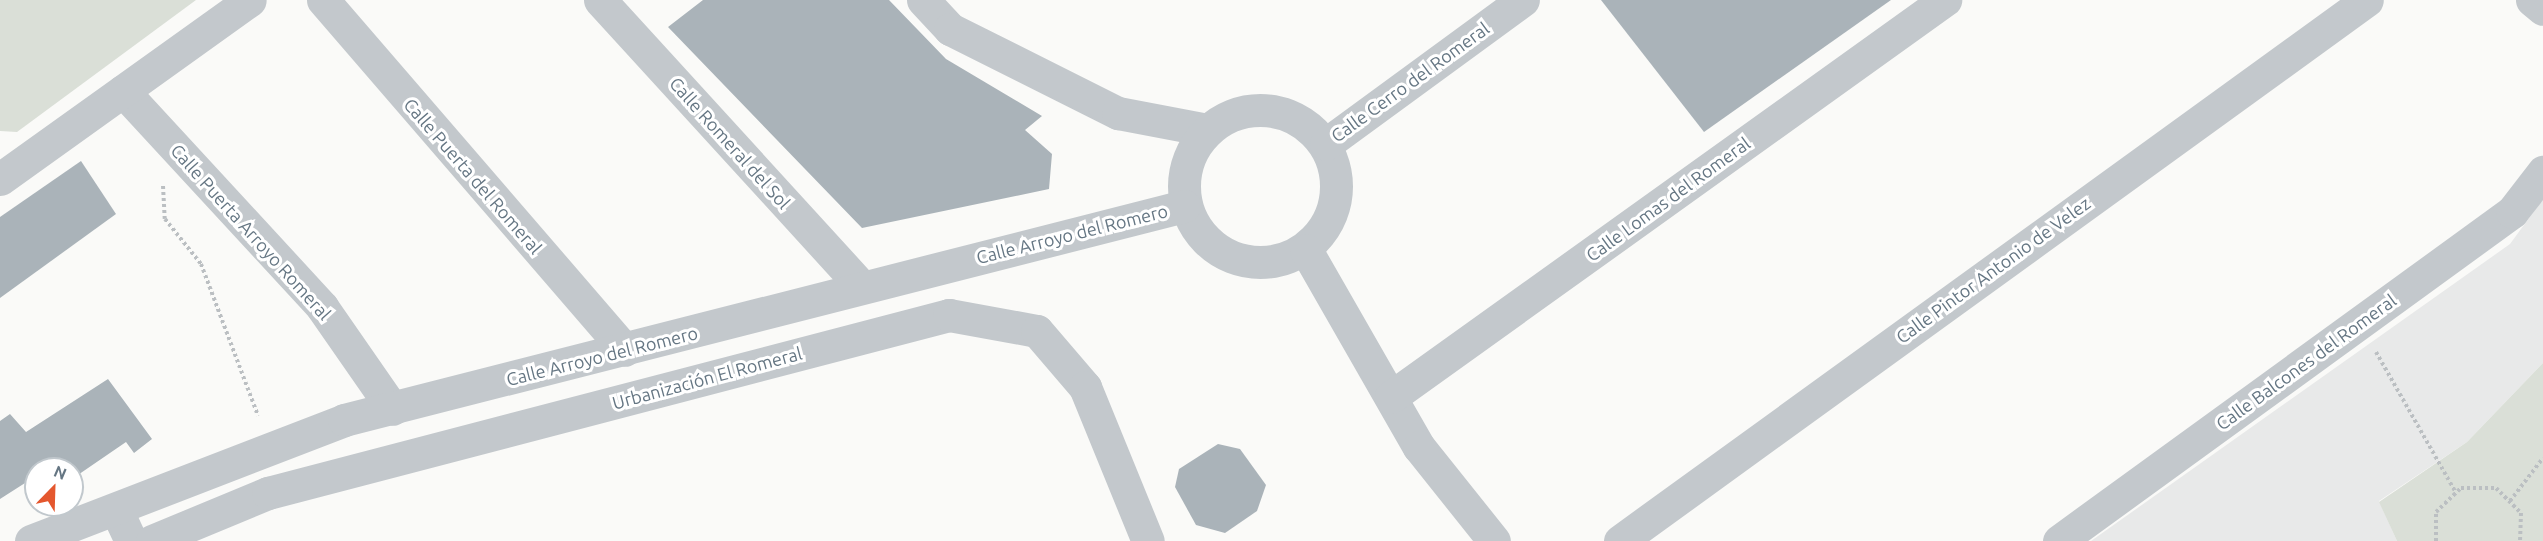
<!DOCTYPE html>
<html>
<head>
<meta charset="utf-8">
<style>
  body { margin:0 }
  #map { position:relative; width:2543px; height:541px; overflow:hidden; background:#fafaf8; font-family:Ubuntu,sans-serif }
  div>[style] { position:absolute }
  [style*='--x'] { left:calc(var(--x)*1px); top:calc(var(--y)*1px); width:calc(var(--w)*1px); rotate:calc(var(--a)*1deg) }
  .built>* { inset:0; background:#e8e9e9 }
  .green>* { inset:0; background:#dadfd7 }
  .building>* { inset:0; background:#aab3b9 }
  .path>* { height:4px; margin-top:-2px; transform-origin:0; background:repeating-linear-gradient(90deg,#bbbfc2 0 3px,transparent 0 6px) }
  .minor>* { height:33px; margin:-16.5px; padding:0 16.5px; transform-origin:16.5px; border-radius:16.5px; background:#c3c8cc }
  .minor>.ring { margin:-16.5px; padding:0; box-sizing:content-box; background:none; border:33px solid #c3c8cc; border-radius:50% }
  span { translate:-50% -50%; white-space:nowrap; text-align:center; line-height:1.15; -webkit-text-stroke:6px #fff; paint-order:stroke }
  .street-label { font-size:18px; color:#657683 }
  .north { position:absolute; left:24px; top:457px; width:60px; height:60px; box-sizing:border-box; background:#fff; border:2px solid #c1c8cd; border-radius:50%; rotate:23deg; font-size:16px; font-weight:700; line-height:24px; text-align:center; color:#657683 }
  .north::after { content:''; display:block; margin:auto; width:21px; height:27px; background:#e4572e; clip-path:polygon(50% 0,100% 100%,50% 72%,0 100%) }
</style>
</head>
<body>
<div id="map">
  <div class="built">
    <div style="clip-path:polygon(2543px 199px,2543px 363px,2467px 442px,2379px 501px,2397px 541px,2091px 541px,2510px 244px)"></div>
  </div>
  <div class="green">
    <div style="clip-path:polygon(0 0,196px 0,17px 132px,0 131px)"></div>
    <div style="clip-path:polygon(2543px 363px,2543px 541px,2397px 541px,2379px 502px,2467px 442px)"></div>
  </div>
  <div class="building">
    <div style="clip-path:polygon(703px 0,889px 0,946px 59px,1042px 116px,1025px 130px,1052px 154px,1049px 189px,862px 228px,668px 27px)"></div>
    <div style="clip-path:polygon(1601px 0,1891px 0,1704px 132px)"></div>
    <div style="clip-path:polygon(81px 161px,116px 214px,0 298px,0 217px)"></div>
    <div style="clip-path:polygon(108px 379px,152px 439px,134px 453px,126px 442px,72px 479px,72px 469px,36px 469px,36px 476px,0 499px,0 421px,10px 414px,26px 432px)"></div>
    <div style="clip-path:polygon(1218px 444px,1240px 449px,1266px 485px,1257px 511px,1225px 533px,1196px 525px,1175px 487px,1179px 469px)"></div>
  </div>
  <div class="path">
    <div style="--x:163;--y:186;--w:33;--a:87"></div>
    <div style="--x:165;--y:219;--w:58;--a:51.3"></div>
    <div style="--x:201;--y:264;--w:162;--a:69.4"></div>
    <div style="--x:2376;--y:352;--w:160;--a:60.4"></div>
    <div style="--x:2510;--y:501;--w:54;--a:-52.5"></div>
    <div style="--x:2436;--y:541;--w:29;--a:-90"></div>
    <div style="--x:2436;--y:512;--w:35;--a:-44"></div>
    <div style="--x:2461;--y:488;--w:35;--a:0"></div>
    <div style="--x:2496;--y:488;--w:35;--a:45"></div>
    <div style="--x:2521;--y:513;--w:28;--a:92"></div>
  </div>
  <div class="minor">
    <div style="--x:323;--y:0;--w:462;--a:49.2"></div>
    <div style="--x:600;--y:0;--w:386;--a:47.6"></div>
    <div style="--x:923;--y:0;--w:40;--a:47"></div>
    <div style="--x:950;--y:29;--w:188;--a:26.6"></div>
    <div style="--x:1118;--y:113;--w:91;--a:10.8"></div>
    <div style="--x:2532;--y:0;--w:14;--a:39"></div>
    <div style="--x:123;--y:91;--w:294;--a:47.3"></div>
    <div style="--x:322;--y:307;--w:124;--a:55.2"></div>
    <div class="ring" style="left:1184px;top:110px;width:119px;height:119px"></div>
    <div style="--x:1326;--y:144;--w:244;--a:-36.2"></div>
    <div style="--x:0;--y:179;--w:307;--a:-35.6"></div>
    <div style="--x:1306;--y:250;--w:227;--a:60.2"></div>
    <div style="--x:1419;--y:447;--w:120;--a:51.4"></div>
    <div style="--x:1391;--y:397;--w:682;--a:-35.63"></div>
    <div style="--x:116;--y:509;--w:35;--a:65"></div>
    <div style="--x:31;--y:541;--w:336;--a:-21.1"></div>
    <div style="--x:344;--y:420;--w:867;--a:-14.29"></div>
    <div style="--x:152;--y:541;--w:126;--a:-22.5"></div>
    <div style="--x:268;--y:493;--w:704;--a:-14.65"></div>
    <div style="--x:949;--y:315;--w:89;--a:10.3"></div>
    <div style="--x:1037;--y:331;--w:74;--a:49.4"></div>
    <div style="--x:1085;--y:387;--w:166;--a:67.8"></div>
    <div style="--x:1620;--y:541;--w:922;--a:-35.91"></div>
    <div style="--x:2059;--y:541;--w:560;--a:-35.99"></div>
    <div style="--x:2512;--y:212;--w:51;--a:-52.2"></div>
  </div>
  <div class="street-label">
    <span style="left:1410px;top:82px;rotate:-36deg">Calle Cerro del Romeral</span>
    <span style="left:730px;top:143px;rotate:48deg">Calle Romeral del Sol</span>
    <span style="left:473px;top:176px;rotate:49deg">Calle Puerta del Romeral</span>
    <span style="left:1668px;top:199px;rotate:-36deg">Calle Lomas del Romeral</span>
    <span style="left:251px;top:232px;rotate:48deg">Calle Puerta Arroyo Romeral</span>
    <span style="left:1072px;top:234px;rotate:-14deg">Calle Arroyo del Romero</span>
    <span style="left:1993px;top:270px;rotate:-36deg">Calle Pintor Antonio de Velez</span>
    <span style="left:602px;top:356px;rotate:-14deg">Calle Arroyo del Romero</span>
    <span style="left:2306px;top:362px;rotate:-36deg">Calle Balcones del Romeral</span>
    <span style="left:707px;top:378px;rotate:-15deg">Urbanización El Romeral</span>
  </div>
  <div class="north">N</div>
</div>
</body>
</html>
